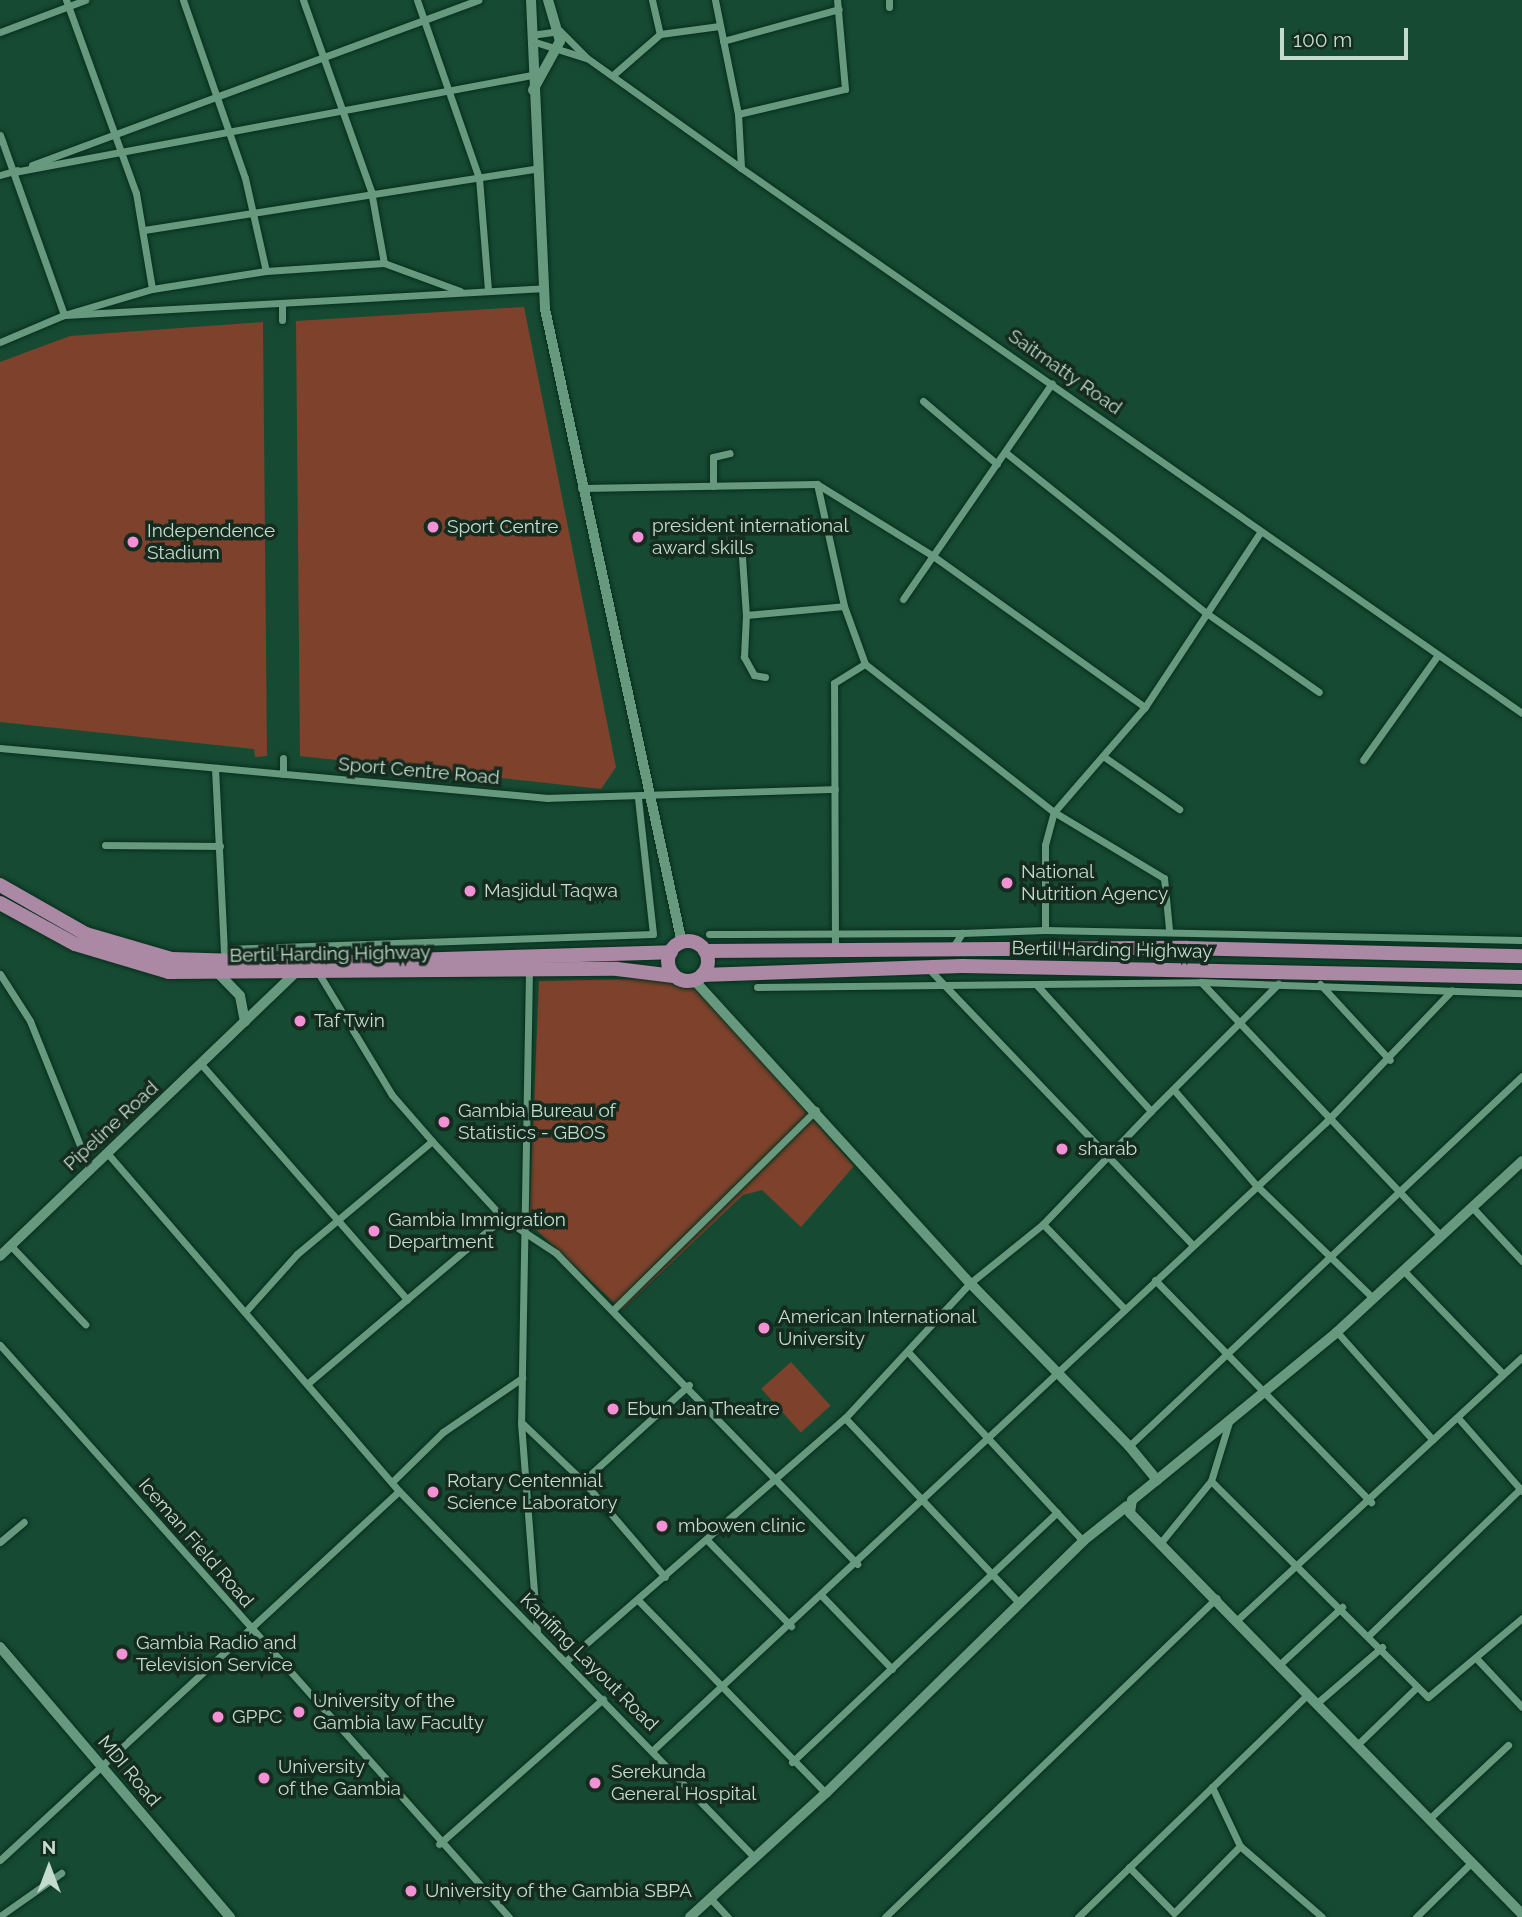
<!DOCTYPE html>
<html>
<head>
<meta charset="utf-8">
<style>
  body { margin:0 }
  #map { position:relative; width:1522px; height:1917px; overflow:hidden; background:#174a33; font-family:Raleway,sans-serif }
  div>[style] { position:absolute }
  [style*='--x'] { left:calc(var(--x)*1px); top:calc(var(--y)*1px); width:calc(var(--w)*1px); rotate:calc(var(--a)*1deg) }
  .green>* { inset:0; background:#7e422c; transform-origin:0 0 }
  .roads { filter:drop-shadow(0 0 2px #062e1c) drop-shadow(0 0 2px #062e1c) }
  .minor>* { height:7px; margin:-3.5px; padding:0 3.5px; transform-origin:3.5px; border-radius:3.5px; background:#67997e }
  .tertiary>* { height:10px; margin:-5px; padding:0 5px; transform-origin:5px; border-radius:5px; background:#67997e }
  .primary>* { height:14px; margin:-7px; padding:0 7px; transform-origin:7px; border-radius:7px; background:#ab88a3 }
  .primary>.ring { margin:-7px; padding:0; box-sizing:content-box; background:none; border:14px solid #ab88a3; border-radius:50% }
  .dots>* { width:19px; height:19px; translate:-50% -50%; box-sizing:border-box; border:4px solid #162b20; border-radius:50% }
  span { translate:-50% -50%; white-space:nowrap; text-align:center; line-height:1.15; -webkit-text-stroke:7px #162b20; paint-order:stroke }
  .street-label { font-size:19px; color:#c3dccd }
  .poi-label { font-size:19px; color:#c3dccd }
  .left { translate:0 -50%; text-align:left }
  .north { position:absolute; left:14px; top:1833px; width:70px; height:70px; -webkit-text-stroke:5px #162b20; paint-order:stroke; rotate:0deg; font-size:19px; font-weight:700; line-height:28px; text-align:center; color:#c3dccd }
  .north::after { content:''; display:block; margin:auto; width:24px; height:32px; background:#c3dccd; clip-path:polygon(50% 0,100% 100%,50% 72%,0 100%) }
  .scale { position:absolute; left:1280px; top:28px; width:128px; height:32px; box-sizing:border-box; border:4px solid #c3dccd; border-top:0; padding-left:9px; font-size:21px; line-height:24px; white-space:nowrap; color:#c3dccd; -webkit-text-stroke:5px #162b20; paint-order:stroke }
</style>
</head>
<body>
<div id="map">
  <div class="green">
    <div style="clip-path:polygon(524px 307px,616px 767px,601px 789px,300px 756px,296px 321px)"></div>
    <div style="clip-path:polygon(263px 322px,267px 756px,255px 757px,254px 749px,0 722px,0 362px,70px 336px)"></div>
    <div style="clip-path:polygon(688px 978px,854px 1166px,801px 1227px,762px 1190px,743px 1195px,622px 1310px,529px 1223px,539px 981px)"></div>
    <div style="left:791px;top:1362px;width:59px;height:40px;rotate:48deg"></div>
  </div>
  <div class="roads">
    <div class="minor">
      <div style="--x:66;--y:0;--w:205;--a:70.1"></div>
      <div style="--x:136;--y:193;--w:97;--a:80.5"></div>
      <div style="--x:183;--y:0;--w:188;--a:70.8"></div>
      <div style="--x:245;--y:178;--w:95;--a:77.3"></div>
      <div style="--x:303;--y:0;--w:203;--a:70.4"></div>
      <div style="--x:371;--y:191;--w:73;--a:79.8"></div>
      <div style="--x:417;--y:0;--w:188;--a:70.8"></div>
      <div style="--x:479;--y:178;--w:111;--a:85.4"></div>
      <div style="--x:652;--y:0;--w:35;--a:77"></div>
      <div style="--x:660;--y:34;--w:60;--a:-7.7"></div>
      <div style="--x:715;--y:0;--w:116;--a:78.6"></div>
      <div style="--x:738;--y:114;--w:54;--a:86.8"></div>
      <div style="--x:889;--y:7;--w:7;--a:-90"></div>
      <div style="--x:0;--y:32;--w:91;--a:-20.6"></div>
      <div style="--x:531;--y:35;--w:29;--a:-8"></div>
      <div style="--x:560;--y:31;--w:38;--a:45"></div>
      <div style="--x:587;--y:58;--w:189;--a:35.5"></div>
      <div style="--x:741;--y:168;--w:952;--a:34.91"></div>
      <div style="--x:532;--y:41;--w:57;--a:17.5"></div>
      <div style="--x:723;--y:41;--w:120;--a:-15.4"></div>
      <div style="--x:613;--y:75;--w:62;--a:-41.1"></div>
      <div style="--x:738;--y:114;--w:110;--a:-13.2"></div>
      <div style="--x:845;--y:89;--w:89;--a:-95.1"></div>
      <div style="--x:0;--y:135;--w:191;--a:70.4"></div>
      <div style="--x:64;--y:315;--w:92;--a:-16.5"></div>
      <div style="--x:152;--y:289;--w:115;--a:-9"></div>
      <div style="--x:266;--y:271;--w:118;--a:-3.9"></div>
      <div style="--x:384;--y:263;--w:81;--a:20.2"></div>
      <div style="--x:32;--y:165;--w:476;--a:-20.3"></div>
      <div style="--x:14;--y:172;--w:527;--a:-10.61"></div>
      <div style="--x:0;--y:175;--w:18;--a:-16"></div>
      <div style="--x:144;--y:230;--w:396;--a:-8.9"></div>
      <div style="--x:282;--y:304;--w:16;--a:90"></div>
      <div style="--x:0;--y:342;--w:69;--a:-22.9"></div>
      <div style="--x:64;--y:315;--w:478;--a:-3.2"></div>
      <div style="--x:923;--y:401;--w:97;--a:40.4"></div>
      <div style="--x:1005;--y:452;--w:256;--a:38.7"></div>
      <div style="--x:1205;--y:612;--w:139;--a:35.1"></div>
      <div style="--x:817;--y:484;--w:125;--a:77.5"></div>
      <div style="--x:844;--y:606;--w:62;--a:70.1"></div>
      <div style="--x:865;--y:664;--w:240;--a:38.1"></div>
      <div style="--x:1054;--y:812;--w:128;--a:31"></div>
      <div style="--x:1164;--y:878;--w:51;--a:84.4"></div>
      <div style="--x:713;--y:486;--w:29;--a:-90"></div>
      <div style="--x:713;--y:457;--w:17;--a:-13"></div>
      <div style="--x:581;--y:488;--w:236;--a:-1"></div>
      <div style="--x:817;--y:484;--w:137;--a:31.8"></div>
      <div style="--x:933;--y:556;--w:260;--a:35.5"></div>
      <div style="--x:742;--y:557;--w:58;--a:86.1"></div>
      <div style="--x:903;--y:599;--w:262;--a:-55.4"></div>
      <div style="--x:765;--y:677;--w:11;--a:-170"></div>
      <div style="--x:754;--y:675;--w:21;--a:-119"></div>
      <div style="--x:744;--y:657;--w:42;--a:-87.3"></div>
      <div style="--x:746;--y:615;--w:98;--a:-5.2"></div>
      <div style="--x:0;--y:748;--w:550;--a:5.21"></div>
      <div style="--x:548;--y:798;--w:287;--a:-1.8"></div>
      <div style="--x:1103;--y:756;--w:93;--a:34.9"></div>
      <div style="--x:283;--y:758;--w:16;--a:90"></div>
      <div style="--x:1363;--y:760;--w:129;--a:-54.5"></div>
      <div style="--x:215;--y:768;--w:184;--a:87.2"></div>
      <div style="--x:105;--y:845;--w:115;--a:0.5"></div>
      <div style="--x:1045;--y:930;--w:85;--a:-90"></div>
      <div style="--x:1045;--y:845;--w:34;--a:-75"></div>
      <div style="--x:1054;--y:812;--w:139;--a:-49.1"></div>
      <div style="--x:1145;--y:707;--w:207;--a:-56.6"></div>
      <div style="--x:709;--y:934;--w:253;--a:-0.2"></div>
      <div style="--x:953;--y:947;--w:17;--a:-57"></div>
      <div style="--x:962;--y:933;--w:83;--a:-2.1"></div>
      <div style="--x:1045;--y:930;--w:477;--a:1.2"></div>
      <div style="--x:224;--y:949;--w:429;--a:-2"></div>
      <div style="--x:653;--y:934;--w:136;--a:-96.3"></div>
      <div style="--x:835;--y:949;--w:266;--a:-90.2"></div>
      <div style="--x:834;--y:683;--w:36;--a:-32"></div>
      <div style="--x:929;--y:969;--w:381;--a:46.3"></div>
      <div style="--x:529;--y:970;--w:453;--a:91"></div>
      <div style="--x:521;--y:1423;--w:210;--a:85.6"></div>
      <div style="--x:0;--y:974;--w:56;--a:57.4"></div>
      <div style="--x:30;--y:1021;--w:161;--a:68.1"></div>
      <div style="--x:319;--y:974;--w:141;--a:58.9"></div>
      <div style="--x:392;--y:1095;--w:61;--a:49"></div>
      <div style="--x:432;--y:1141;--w:105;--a:47.3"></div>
      <div style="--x:503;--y:1218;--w:64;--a:33.4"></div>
      <div style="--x:556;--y:1253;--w:433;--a:45.9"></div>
      <div style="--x:1201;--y:982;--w:349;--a:46.6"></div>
      <div style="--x:1320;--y:984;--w:103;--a:47.4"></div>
      <div style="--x:757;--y:987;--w:444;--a:-0.6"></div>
      <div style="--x:1201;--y:982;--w:321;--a:2"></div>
      <div style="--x:201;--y:1064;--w:313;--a:48.8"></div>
      <div style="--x:1174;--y:1090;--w:125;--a:49.2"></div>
      <div style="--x:1256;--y:1185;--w:163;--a:44"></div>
      <div style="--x:1151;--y:1111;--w:180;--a:-45"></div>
      <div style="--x:108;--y:1154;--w:445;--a:49.2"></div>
      <div style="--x:399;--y:1491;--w:510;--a:45.87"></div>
      <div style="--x:1472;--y:1207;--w:74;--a:47.2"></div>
      <div style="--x:1043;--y:1224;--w:115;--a:46.1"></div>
      <div style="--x:11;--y:1246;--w:108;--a:46.5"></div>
      <div style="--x:1403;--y:1270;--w:144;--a:46.1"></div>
      <div style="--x:1155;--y:1280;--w:310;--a:45.8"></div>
      <div style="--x:613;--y:1310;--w:285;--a:-44.6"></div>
      <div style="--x:245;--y:1312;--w:78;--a:-48.1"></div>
      <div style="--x:297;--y:1254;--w:176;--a:-39.9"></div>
      <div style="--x:1337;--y:1332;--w:144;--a:48.4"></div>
      <div style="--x:0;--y:1345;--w:766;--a:48.34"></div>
      <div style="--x:909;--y:1353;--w:256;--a:47.2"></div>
      <div style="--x:307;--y:1384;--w:257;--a:-40.3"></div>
      <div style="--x:845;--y:1418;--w:255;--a:46.7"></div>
      <div style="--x:1459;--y:1419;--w:96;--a:48.8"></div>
      <div style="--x:522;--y:1423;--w:84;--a:43.6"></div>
      <div style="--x:583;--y:1481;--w:143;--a:-42.2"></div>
      <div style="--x:1129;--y:1446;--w:540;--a:-43.27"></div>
      <div style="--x:583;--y:1481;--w:126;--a:49.5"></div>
      <div style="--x:1211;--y:1481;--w:306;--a:44.9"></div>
      <div style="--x:1428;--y:1697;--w:123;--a:-40"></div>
      <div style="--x:392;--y:1482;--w:71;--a:-44.4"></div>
      <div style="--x:443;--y:1432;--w:96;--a:-34.4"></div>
      <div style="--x:708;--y:1541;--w:119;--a:45.7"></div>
      <div style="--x:1162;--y:1541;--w:77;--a:-50.8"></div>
      <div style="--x:1211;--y:1481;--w:62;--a:-73"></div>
      <div style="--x:0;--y:1542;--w:31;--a:-40"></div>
      <div style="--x:822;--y:1596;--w:101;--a:46.2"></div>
      <div style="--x:639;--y:1601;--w:268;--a:45.8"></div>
      <div style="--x:1236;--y:1621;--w:389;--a:-42.7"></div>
      <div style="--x:1370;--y:1634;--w:209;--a:-44"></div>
      <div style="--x:1476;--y:1658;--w:67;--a:46.8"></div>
      <div style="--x:566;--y:1661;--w:370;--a:-41.1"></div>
      <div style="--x:845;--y:1418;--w:184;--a:-47.2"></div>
      <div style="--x:970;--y:1283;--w:94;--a:-38.9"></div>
      <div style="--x:1043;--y:1224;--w:156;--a:-46.3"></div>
      <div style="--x:1151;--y:1111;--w:171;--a:-132.2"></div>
      <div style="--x:1279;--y:1665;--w:86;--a:-42.6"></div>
      <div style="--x:1317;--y:1703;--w:86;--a:-40.7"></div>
      <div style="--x:1358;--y:1744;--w:82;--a:-44"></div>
      <div style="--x:653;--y:1750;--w:920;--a:-43.02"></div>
      <div style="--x:1326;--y:1122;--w:182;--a:-46.3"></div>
      <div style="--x:792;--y:1762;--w:364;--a:-43.3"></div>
      <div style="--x:1212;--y:1787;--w:65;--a:64.6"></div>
      <div style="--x:1240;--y:1846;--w:108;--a:40.9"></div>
      <div style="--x:1430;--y:1818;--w:107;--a:-43.1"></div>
      <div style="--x:439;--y:1844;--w:219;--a:-41.5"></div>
      <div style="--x:0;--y:1860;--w:543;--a:-42.76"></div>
      <div style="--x:1129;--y:1867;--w:64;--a:45.6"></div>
      <div style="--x:1174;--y:1913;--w:94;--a:-45.4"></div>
      <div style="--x:711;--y:1899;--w:25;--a:47"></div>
      <div style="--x:0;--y:1916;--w:75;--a:-35.2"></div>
      <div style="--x:885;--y:1917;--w:460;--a:-43.9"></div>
      <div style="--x:1078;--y:1917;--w:320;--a:-44.1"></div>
      <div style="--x:1416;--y:1917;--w:78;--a:-44.5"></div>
    </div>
    <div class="tertiary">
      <div style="--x:531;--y:0;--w:309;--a:87.4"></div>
      <div style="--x:545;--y:309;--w:649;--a:77.81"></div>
      <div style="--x:533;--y:90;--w:56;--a:-61.1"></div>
      <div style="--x:560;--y:41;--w:43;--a:-106.3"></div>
      <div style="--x:219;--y:974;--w:30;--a:46"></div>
      <div style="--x:240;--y:996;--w:26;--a:79"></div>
      <div style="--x:694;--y:980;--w:410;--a:47.7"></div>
      <div style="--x:970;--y:1283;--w:228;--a:45.7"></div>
      <div style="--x:1129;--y:1446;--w:44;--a:50.5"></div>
      <div style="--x:1157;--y:1480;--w:32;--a:141"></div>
      <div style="--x:1132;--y:1500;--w:13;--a:99"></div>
      <div style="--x:1130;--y:1513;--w:561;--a:45.65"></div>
      <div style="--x:0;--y:1256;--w:406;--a:-43.8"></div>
      <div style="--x:1157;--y:1480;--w:233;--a:-39.4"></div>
      <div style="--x:1337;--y:1332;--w:252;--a:-42.7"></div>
      <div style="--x:0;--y:1647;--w:355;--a:49.6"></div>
      <div style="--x:690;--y:1917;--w:184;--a:-42.4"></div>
      <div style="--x:826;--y:1793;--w:360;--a:-44.4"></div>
      <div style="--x:1083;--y:1541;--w:56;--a:-38.5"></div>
    </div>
    <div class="primary">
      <div style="--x:0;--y:885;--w:99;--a:29.7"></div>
      <div style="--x:86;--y:934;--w:90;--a:16.2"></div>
      <div style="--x:172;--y:959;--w:136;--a:1.7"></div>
      <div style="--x:308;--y:963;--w:363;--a:-1.7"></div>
      <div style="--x:0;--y:903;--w:85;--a:28.7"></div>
      <div style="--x:75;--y:944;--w:98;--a:16.6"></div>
      <div style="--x:169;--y:972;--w:448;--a:-0.4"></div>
      <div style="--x:617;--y:969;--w:57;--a:7"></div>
      <div class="ring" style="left:668px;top:941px;width:26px;height:26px"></div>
      <div style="--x:705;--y:951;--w:482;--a:-0.4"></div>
      <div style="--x:1187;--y:948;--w:335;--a:1.4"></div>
      <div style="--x:702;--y:975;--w:260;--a:-2"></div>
      <div style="--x:962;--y:966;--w:560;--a:1.13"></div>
    </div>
  </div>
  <div class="dots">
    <div style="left:433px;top:527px;background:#f491d4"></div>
    <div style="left:638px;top:537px;background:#f491d4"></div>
    <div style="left:133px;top:542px;background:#f491d4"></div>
    <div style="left:1007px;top:883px;background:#f491d4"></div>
    <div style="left:470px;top:891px;background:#f491d4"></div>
    <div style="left:300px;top:1021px;background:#f491d4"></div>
    <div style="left:444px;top:1122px;background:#f491d4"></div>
    <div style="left:1062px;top:1149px;background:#f491d4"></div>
    <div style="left:374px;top:1231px;background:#f491d4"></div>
    <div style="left:764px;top:1328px;background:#f491d4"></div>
    <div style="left:613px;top:1409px;background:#f491d4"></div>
    <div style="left:433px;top:1492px;background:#f491d4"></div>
    <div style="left:662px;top:1526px;background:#f491d4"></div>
    <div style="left:122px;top:1654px;background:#f491d4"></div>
    <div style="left:299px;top:1712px;background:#f491d4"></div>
    <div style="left:218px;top:1717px;background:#f491d4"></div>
    <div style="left:264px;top:1778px;background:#f491d4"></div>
    <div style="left:595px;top:1783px;background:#f491d4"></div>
    <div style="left:411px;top:1891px;background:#f491d4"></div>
  </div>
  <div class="street-label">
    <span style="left:1065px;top:372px;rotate:35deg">Saitmatty Road</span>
    <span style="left:419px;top:771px;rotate:5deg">Sport Centre Road</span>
    <span style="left:1112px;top:950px;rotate:1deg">Bertil Harding Highway</span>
    <span style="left:330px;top:954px;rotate:-1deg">Bertil Harding Highway</span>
    <span style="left:111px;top:1126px;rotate:-43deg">Pipeline Road</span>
    <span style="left:196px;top:1543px;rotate:49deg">Iceman Field Road</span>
    <span style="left:589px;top:1662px;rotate:45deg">Kanifing Layout Road</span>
    <span style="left:129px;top:1771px;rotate:50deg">MDI Road</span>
  </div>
  <div class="poi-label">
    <span class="left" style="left:652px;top:537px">president international<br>award skills</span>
    <span class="left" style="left:447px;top:527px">Sport Centre</span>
    <span class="left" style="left:147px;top:542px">Independence<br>Stadium</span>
    <span class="left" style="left:1021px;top:883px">National<br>Nutrition Agency</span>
    <span class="left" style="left:484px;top:891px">Masjidul Taqwa</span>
    <span class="left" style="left:314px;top:1021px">Taf Twin</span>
    <span class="left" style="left:458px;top:1122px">Gambia Bureau of<br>Statistics - GBOS</span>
    <span class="left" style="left:1078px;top:1149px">sharab</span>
    <span class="left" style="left:388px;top:1231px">Gambia Immigration<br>Department</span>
    <span class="left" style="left:778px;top:1328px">American International<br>University</span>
    <span class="left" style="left:627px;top:1409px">Ebun Jan Theatre</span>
    <span class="left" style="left:447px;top:1492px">Rotary Centennial<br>Science Laboratory</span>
    <span class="left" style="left:678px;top:1526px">mbowen clinic</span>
    <span class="left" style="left:136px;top:1654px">Gambia Radio and<br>Television Service</span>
    <span class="left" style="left:313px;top:1712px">University of the<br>Gambia law Faculty</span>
    <span class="left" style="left:232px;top:1717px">GPPC</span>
    <span class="left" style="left:278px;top:1778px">University<br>of the Gambia</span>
    <span class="left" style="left:611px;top:1783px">Serekunda<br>General Hospital</span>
    <span class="left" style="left:425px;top:1891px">University of the Gambia SBPA</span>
  </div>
  <div class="north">N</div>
  <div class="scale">100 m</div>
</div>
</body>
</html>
